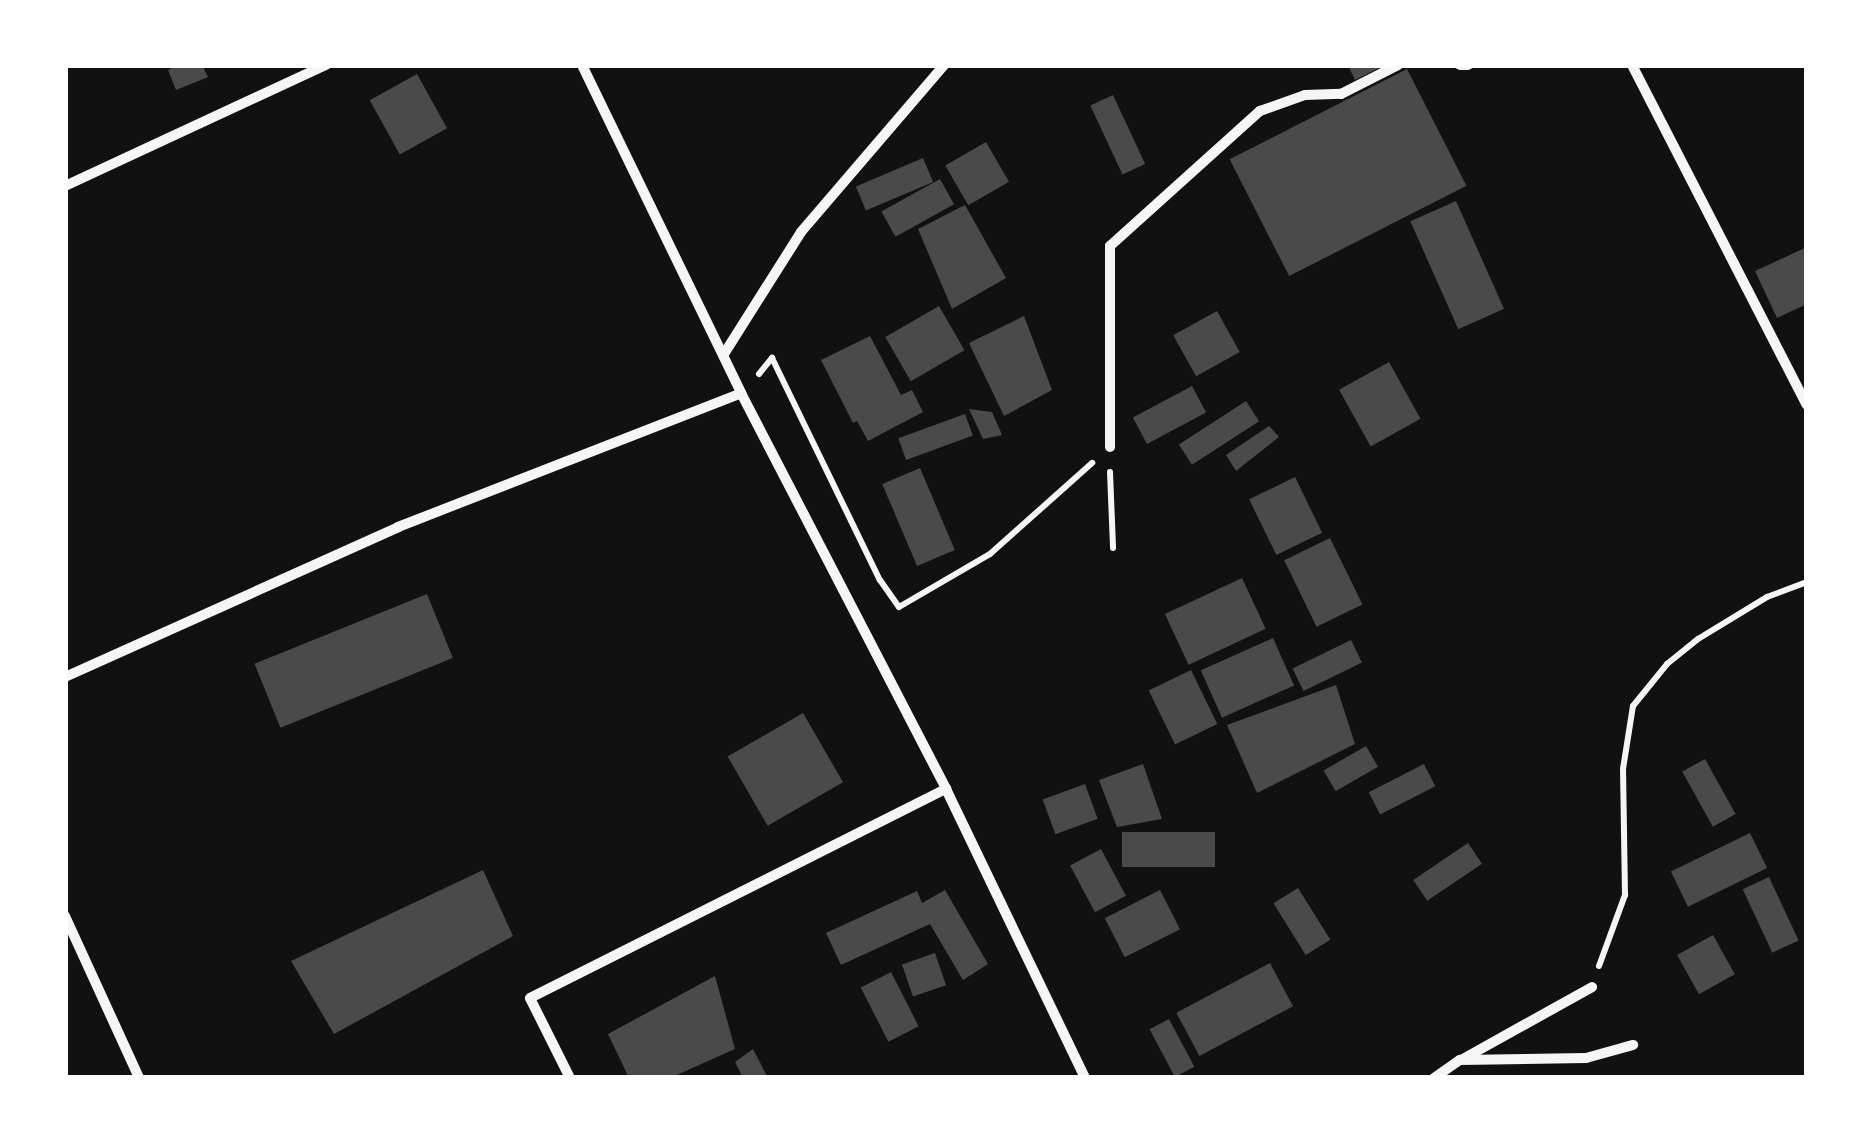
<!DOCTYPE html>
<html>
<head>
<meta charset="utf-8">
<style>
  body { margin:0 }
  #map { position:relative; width:1872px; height:1143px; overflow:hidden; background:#111; font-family:Literata,serif }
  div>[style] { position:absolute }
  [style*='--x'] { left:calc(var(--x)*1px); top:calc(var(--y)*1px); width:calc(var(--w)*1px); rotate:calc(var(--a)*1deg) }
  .building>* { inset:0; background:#4a4a4a; transform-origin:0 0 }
  .path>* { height:6px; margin:-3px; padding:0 3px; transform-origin:3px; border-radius:3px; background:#f5f5f5 }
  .minor>* { height:10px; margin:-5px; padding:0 5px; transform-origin:5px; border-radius:5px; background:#f5f5f5 }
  span { translate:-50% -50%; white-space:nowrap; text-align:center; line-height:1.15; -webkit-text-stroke:10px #fff; paint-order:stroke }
  .frame { position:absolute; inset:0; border:68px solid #fff; pointer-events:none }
</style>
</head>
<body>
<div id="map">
  <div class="building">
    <div style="clip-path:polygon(178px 65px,202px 65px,208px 77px,176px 90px,168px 70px)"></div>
    <div style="clip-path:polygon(1348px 65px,1385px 65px,1355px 80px)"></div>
    <div style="left:1407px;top:69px;width:131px;height:199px;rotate:63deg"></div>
    <div style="left:417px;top:74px;width:62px;height:54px;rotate:61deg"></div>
    <div style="left:1113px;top:95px;width:76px;height:25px;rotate:65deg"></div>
    <div style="left:986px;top:142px;width:46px;height:47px;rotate:60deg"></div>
    <div style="left:923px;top:158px;width:26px;height:73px;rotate:67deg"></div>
    <div style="left:940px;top:179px;width:29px;height:67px;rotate:61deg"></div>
    <div style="left:1456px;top:201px;width:118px;height:50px;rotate:66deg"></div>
    <div style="clip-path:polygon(965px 205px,1006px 278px,952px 309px,918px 229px)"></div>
    <div style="clip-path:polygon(1807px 247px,1807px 304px,1777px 318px,1755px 271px)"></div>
    <div style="left:939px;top:306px;width:51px;height:62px;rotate:60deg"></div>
    <div style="left:1217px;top:311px;width:47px;height:50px;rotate:61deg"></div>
    <div style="clip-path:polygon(1024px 316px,1052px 390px,1004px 416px,969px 343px)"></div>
    <div style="clip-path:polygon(870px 336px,901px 395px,912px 390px,923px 412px,868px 441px,857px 421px,853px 423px,821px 360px)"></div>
    <div style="left:1389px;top:362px;width:65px;height:57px;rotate:61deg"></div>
    <div style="left:1192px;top:386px;width:30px;height:67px;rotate:62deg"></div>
    <div style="left:1246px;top:401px;width:24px;height:80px;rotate:57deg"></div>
    <div style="clip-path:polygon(969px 409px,992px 412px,1002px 435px,983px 439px)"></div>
    <div style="left:965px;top:414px;width:23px;height:71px;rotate:70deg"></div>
    <div style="clip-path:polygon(1269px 426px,1279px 437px,1236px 471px,1226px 455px)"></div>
    <div style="left:920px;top:468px;width:89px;height:41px;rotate:67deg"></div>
    <div style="left:1295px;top:477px;width:62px;height:51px;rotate:64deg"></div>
    <div style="left:1330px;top:538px;width:74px;height:51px;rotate:64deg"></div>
    <div style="left:1242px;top:578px;width:56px;height:85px;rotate:65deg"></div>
    <div style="left:427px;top:594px;width:69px;height:186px;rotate:68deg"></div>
    <div style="left:1273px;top:638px;width:52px;height:79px;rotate:66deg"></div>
    <div style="left:1351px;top:640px;width:25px;height:65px;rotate:64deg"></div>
    <div style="left:1191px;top:670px;width:60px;height:47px;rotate:64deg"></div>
    <div style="clip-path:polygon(1336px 685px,1355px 744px,1257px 793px,1227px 725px)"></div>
    <div style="left:803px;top:713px;width:80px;height:87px;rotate:60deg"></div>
    <div style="left:1366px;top:746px;width:24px;height:49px;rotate:60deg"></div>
    <div style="left:1705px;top:759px;width:63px;height:26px;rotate:61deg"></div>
    <div style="clip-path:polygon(1143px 764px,1162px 819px,1117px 827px,1099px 780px)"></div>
    <div style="left:1424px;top:764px;width:25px;height:62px;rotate:63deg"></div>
    <div style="left:1085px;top:784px;width:37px;height:45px;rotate:70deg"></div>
    <div style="left:1122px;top:832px;width:93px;height:35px"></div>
    <div style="left:1750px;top:833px;width:39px;height:88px;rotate:64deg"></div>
    <div style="left:1468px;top:843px;width:25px;height:66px;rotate:56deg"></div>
    <div style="left:1101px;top:849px;width:53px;height:35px;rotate:62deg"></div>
    <div style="clip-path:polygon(483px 870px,513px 936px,334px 1034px,291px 961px)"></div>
    <div style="left:1769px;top:877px;width:70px;height:29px;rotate:65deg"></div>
    <div style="left:1298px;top:888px;width:61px;height:29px;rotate:58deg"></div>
    <div style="clip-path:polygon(945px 890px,988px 964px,963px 980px,930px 924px,841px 965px,826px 933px,917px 891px,922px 903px)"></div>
    <div style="left:1160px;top:890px;width:44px;height:62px;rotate:63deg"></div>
    <div style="left:1713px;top:935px;width:45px;height:41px;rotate:61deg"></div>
    <div style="left:935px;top:953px;width:34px;height:35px;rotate:71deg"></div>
    <div style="left:1270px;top:963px;width:49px;height:106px;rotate:62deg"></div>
    <div style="left:891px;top:972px;width:61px;height:34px;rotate:63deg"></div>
    <div style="clip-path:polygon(715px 976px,735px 1049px,670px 1078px,629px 1078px,608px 1034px)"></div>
    <div style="left:1169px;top:1019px;width:54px;height:22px;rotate:62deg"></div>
    <div style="clip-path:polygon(753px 1049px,768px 1078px,743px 1078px,735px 1062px)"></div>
  </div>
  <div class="path">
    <div style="--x:759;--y:374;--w:21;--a:-51"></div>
    <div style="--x:772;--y:358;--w:247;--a:64.1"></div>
    <div style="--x:880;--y:580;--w:33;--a:55"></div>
    <div style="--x:899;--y:607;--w:105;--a:-30.2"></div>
    <div style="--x:990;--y:554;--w:137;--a:-41.7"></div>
    <div style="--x:1110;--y:472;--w:76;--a:87.7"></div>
    <div style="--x:1599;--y:966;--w:76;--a:-69.9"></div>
    <div style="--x:1625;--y:895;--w:126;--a:-90.9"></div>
    <div style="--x:1623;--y:769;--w:64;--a:-81"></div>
    <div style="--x:1633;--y:706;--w:54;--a:-51"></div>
    <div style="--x:1667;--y:664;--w:40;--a:-39"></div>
    <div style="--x:1698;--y:639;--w:81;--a:-31.3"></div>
    <div style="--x:1767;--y:597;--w:43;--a:-20.6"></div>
  </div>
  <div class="minor">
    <div style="--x:582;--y:65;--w:365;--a:64.1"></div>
    <div style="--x:741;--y:393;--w:446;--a:62.6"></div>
    <div style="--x:946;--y:789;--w:321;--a:64.3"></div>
    <div style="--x:1460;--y:65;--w:8;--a:0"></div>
    <div style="--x:1632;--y:65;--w:382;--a:62.8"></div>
    <div style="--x:65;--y:186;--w:288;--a:-24.9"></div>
    <div style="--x:724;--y:354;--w:144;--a:-57.7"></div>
    <div style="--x:801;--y:232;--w:220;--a:-49.4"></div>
    <div style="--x:1110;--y:447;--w:201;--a:-90"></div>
    <div style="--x:1110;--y:246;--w:202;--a:-42"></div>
    <div style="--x:1260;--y:111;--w:48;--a:-19.6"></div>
    <div style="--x:1305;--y:95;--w:36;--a:-2"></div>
    <div style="--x:1341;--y:94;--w:64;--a:-27"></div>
    <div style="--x:65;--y:677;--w:365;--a:-24.2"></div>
    <div style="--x:398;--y:527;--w:368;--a:-21.3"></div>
    <div style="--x:65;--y:916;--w:178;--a:65.4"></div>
    <div style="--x:1461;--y:1060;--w:150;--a:-29.1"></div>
    <div style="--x:570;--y:1078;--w:89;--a:-116.6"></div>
    <div style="--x:530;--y:998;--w:466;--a:-26.7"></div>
    <div style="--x:1434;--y:1078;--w:32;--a:-35"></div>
    <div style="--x:1460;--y:1060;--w:126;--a:-0.9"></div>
    <div style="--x:1586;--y:1058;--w:49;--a:-15.5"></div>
  </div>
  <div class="frame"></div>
</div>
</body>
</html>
